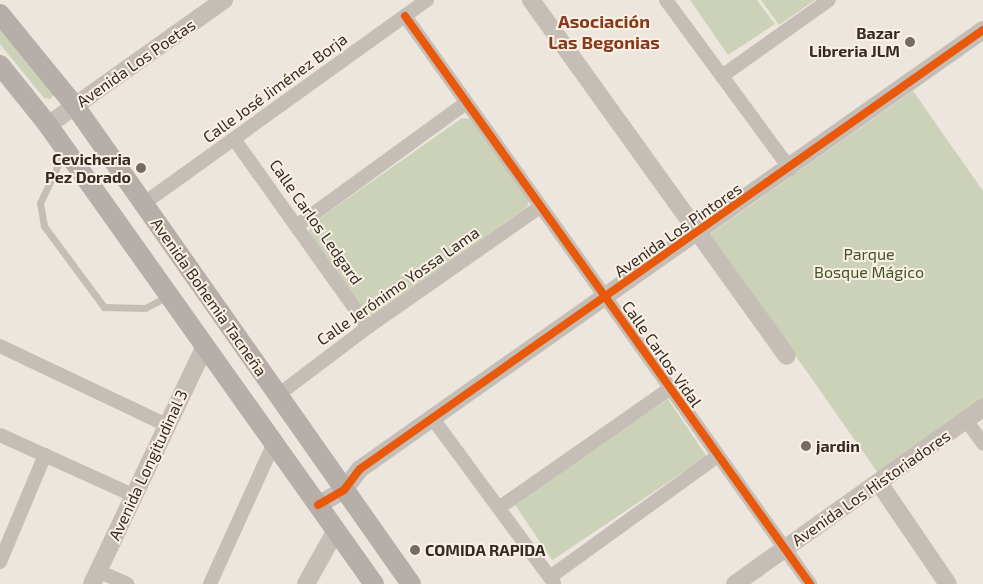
<!DOCTYPE html>
<html>
<head>
<meta charset="utf-8">
<style>
  body { margin:0 }
  #map { position:relative; width:983px; height:584px; overflow:hidden; background:#ece6de; font-family:"Exo 2",sans-serif }
  div>[style] { position:absolute }
  [style*='--x'] { left:calc(var(--x)*1px); top:calc(var(--y)*1px); width:calc(var(--w)*1px); rotate:calc(var(--a)*1deg) }
  .green>* { inset:0; background:#ccd2b7; transform-origin:0 0 }
  .service>* { height:7px; margin:-3.5px; padding:0 3.5px; transform-origin:3.5px; border-radius:3.5px; background:#c5beb7 }
  .minor>* { height:14px; margin:-7px; padding:0 7px; transform-origin:7px; border-radius:7px; background:#c5beb7 }
  .tertiary>* { height:18px; margin:-9px; padding:0 9px; transform-origin:9px; border-radius:9px; background:#c5beb7 }
  .secondary>* { height:20px; margin:-10px; padding:0 10px; transform-origin:10px; border-radius:10px; background:#b6aea8 }
  .cycleway>* { height:8px; margin:-4px; padding:0 4px; transform-origin:4px; border-radius:4px; background:#e8590c }
  .dots>* { width:14px; height:14px; translate:-50% -50%; box-sizing:border-box; border:2px solid #faf1e4; border-radius:50% }
  span { translate:-50% -50%; white-space:nowrap; text-align:center; line-height:1.15; -webkit-text-stroke:4px #faf1e4; paint-order:stroke }
  .poi-label { font-size:16px; color:#352b26; font-weight:700 }
  .right { translate:-100% -50%; text-align:right }
  .left { translate:0 -50%; text-align:left }
  .street-label { font-size:16px; color:#352b26 }
  .park-label { font-size:16px; color:#435528 }
  .neighbourhood-label { font-size:18px; color:#88381b; font-weight:700 }
</style>
</head>
<body>
<div id="map">
  <div class="green">
    <div style="clip-path:polygon(690px 0,757px 0,775px 24px,728px 55px)"></div>
    <div style="clip-path:polygon(761px 0,815px 0,779px 25px)"></div>
    <div style="clip-path:polygon(0 20px,55px 94px,50px 99px,44px 98px,0 44px)"></div>
    <div style="clip-path:polygon(913px 91px,983px 191px,983px 399px,878px 473px,710px 234px)"></div>
    <div style="clip-path:polygon(462px 118px,470px 119px,529px 201px,527px 207px,374px 316px,367px 316px,309px 233px,310px 225px)"></div>
    <div style="left:668px;top:399px;width:69px;height:186px;rotate:56deg"></div>
  </div>
  <div class="service">
    <div style="--x:64;--y:152;--w:56;--a:115.2"></div>
    <div style="--x:40;--y:203;--w:23;--a:80"></div>
    <div style="--x:44;--y:226;--w:101;--a:53.5"></div>
    <div style="--x:104;--y:307;--w:41;--a:1.4"></div>
    <div style="--x:145;--y:308;--w:25;--a:-27"></div>
  </div>
  <div class="minor">
    <div style="--x:666;--y:0;--w:210;--a:53.7"></div>
    <div style="--x:405;--y:16;--w:698;--a:54.51"></div>
    <div style="--x:722;--y:76;--w:131;--a:-35.4"></div>
    <div style="--x:234;--y:139;--w:231;--a:54.5"></div>
    <div style="--x:143;--y:204;--w:350;--a:-35.7"></div>
    <div style="--x:298;--y:225;--w:208;--a:-36"></div>
    <div style="--x:0;--y:346;--w:184;--a:25.4"></div>
    <div style="--x:278;--y:395;--w:113;--a:-37.1"></div>
    <div style="--x:368;--y:327;--w:210;--a:-34.9"></div>
    <div style="--x:433;--y:419;--w:204;--a:53.6"></div>
    <div style="--x:966;--y:420;--w:29;--a:54"></div>
    <div style="--x:0;--y:435;--w:146;--a:24.3"></div>
    <div style="--x:500;--y:507;--w:206;--a:-34.9"></div>
    <div style="--x:0;--y:562;--w:116;--a:-67.2"></div>
    <div style="--x:98;--y:571;--w:32;--a:24"></div>
    <div style="--x:550;--y:577;--w:207;--a:-35.8"></div>
    <div style="--x:210;--y:584;--w:155;--a:-65.6"></div>
  </div>
  <div class="tertiary">
    <div style="--x:531;--y:0;--w:438;--a:54.3"></div>
    <div style="--x:48;--y:125;--w:216;--a:-35.4"></div>
    <div style="--x:879;--y:483;--w:122;--a:55.7"></div>
    <div style="--x:318;--y:505;--w:30;--a:-30"></div>
    <div style="--x:344;--y:490;--w:26;--a:-53"></div>
    <div style="--x:360;--y:469;--w:762;--a:-35.17"></div>
    <div style="--x:92;--y:584;--w:263;--a:-64.6"></div>
    <div style="--x:306;--y:584;--w:62;--a:-60.9"></div>
    <div style="--x:735;--y:584;--w:304;--a:-35.4"></div>
  </div>
  <div class="secondary">
    <div style="--x:0;--y:14;--w:119;--a:50.8"></div>
    <div style="--x:75;--y:106;--w:584;--a:54.9"></div>
    <div style="--x:0;--y:65;--w:77;--a:51.3"></div>
    <div style="--x:48;--y:125;--w:563;--a:54.62"></div>
  </div>
  <div class="cycleway">
    <div style="--x:405;--y:16;--w:698;--a:54.51"></div>
    <div style="--x:318;--y:505;--w:30;--a:-30"></div>
    <div style="--x:344;--y:490;--w:26;--a:-53"></div>
    <div style="--x:360;--y:469;--w:762;--a:-35.17"></div>
  </div>
  <div class="dots">
    <div style="left:910px;top:42px;background:#756c66"></div>
    <div style="left:141px;top:168px;background:#756c66"></div>
    <div style="left:806px;top:446px;background:#756c66"></div>
    <div style="left:415px;top:550px;background:#756c66"></div>
  </div>
  <div class="poi-label">
    <span class="right" style="left:900px;top:42px">Bazar<br>Libreria JLM</span>
    <span class="right" style="left:131px;top:168px">Cevicheria<br>Pez Dorado</span>
    <span class="left" style="left:816px;top:446px">jardin</span>
    <span class="left" style="left:425px;top:550px">COMIDA RAPIDA</span>
  </div>
  <div class="street-label">
    <span style="left:136px;top:63px;rotate:-35deg">Avenida Los Poetas</span>
    <span style="left:275px;top:88px;rotate:-36deg">Calle José Jiménez Borja</span>
    <span style="left:316px;top:222px;rotate:55deg">Calle Carlos Ledgard</span>
    <span style="left:678px;top:230px;rotate:-35deg">Avenida Los Pintores</span>
    <span style="left:398px;top:286px;rotate:-35deg">Calle Jerónimo Yossa Lama</span>
    <span style="left:209px;top:297px;rotate:55deg">Avenida Bohemia Tacneña</span>
    <span style="left:662px;top:354px;rotate:55deg">Calle Carlos Vidal</span>
    <span style="left:148px;top:465px;rotate:-65deg">Avenida Longitudinal 3</span>
    <span style="left:871px;top:488px;rotate:-35deg">Avenida Los Historiadores</span>
  </div>
  <div class="park-label">
    <span style="left:869px;top:263px">Parque<br>Bosque Mágico</span>
  </div>
  <div class="neighbourhood-label">
    <span style="left:604px;top:32px">Asociación<br>Las Begonias</span>
  </div>
</div>
</body>
</html>
